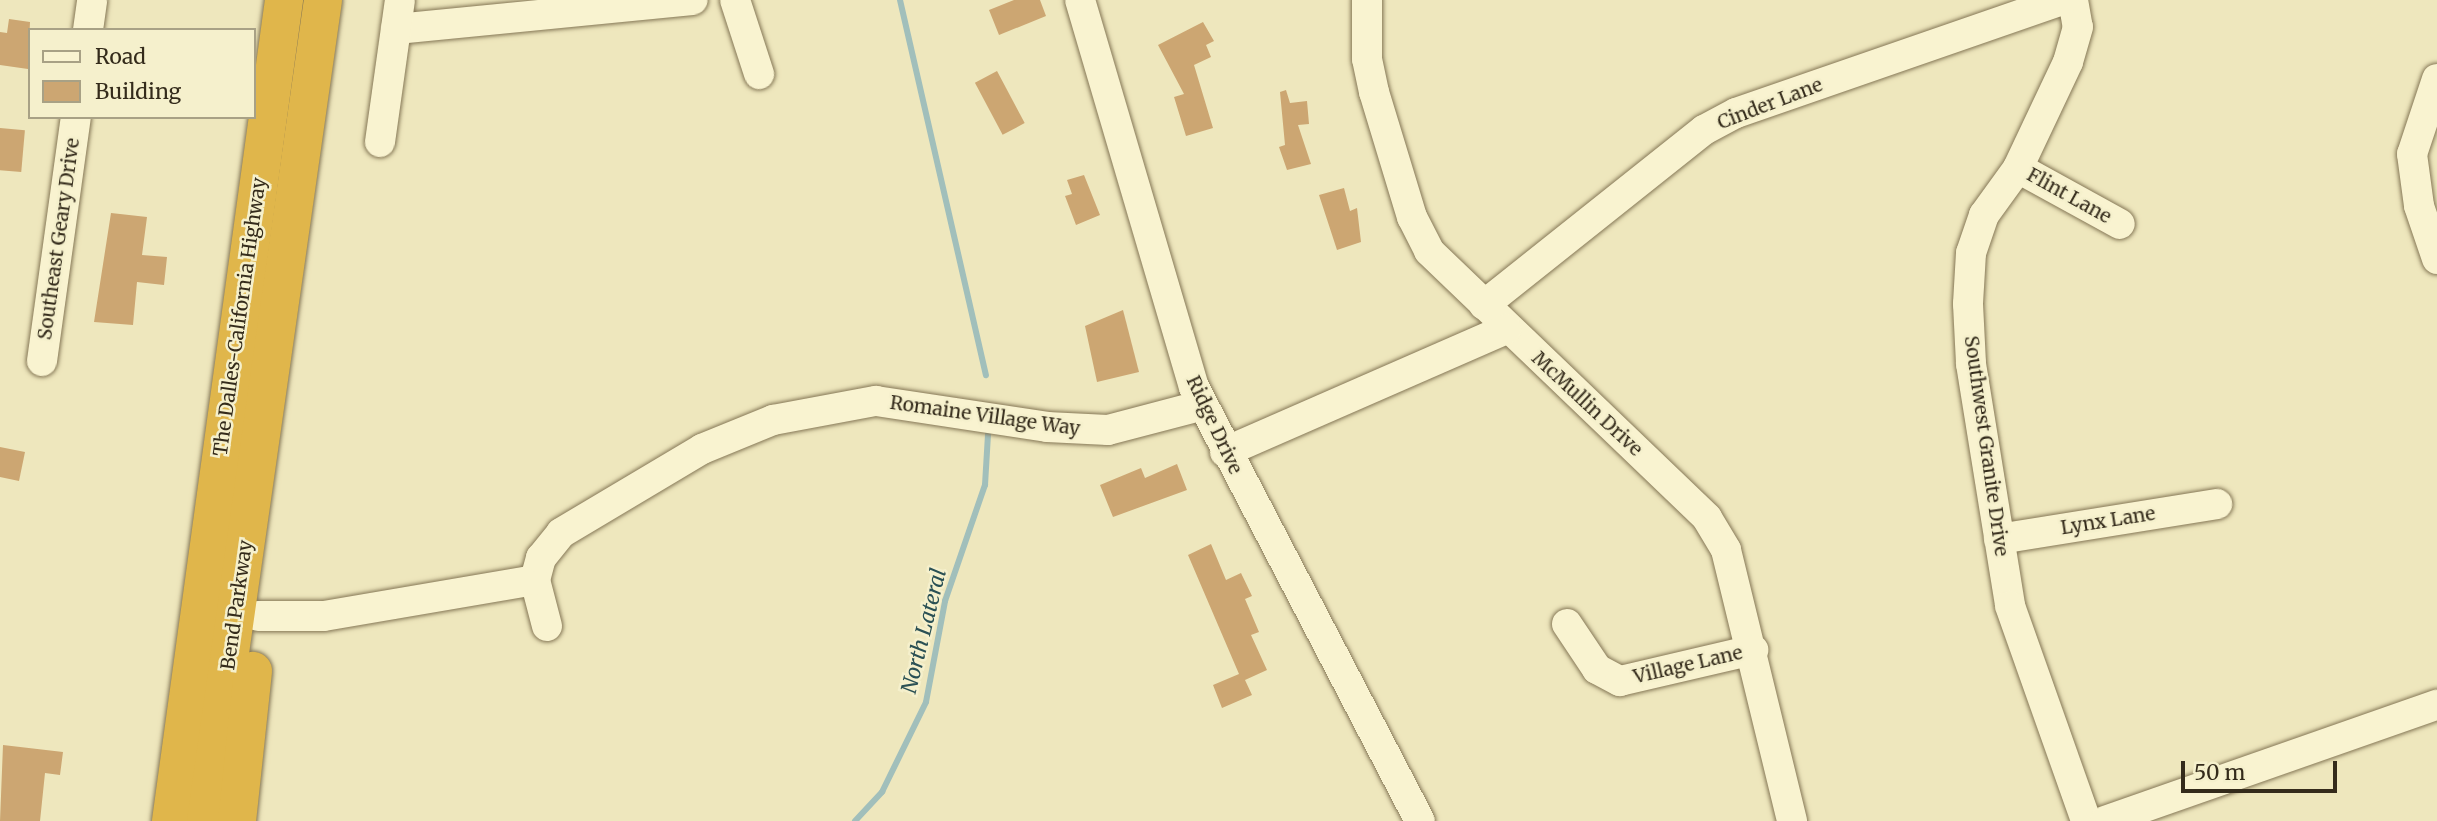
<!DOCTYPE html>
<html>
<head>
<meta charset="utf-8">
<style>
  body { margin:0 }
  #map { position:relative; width:2437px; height:821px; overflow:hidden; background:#eee7bd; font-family:Merriweather,serif }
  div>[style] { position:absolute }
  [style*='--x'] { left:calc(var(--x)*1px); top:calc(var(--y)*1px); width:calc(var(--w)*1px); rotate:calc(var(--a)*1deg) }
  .stream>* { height:6px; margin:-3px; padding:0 3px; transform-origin:3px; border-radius:3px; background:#a1bfbb }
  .building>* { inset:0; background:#cca672; transform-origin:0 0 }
  .roads { filter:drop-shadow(0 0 2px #857756) drop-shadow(0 0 2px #857756) }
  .minor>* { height:30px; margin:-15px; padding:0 15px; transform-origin:15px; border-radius:15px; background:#f9f3d0 }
  .highway>* { height:38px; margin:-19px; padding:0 19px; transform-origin:19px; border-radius:19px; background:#e0b64b }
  span { translate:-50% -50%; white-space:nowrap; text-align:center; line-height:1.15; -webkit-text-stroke:5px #f5f0cc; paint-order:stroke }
  .street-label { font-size:19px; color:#342b1b }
  .water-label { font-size:21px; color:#2a5054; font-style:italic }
  .legend { position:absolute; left:28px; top:28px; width:228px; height:91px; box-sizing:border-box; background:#f5f0cc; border:2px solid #a8a185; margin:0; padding:9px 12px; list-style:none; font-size:21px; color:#342b1b }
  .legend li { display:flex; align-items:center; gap:14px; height:35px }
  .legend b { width:35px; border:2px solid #a8a185 }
  .scale { position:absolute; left:2181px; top:761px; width:156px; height:32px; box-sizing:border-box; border:4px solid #342b1b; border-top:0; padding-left:9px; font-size:21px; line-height:24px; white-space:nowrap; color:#342b1b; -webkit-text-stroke:5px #f5f0cc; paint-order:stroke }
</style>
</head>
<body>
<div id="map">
  <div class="stream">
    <div style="--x:900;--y:0;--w:385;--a:77.1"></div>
    <div style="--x:855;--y:821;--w:40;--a:-47"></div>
    <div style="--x:882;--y:792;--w:100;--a:-63.9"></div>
    <div style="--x:926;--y:702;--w:103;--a:-79.3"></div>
    <div style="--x:945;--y:601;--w:123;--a:-71"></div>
    <div style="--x:985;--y:485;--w:51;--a:-86.6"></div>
  </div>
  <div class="building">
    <div style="clip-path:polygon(1014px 0,1040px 0,1046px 16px,999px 35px,989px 10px)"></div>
    <div style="clip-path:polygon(9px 19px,30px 22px,28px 69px,0 65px,0 32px,7px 33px)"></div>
    <div style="clip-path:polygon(1203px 22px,1214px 41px,1206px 45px,1211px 57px,1194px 65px,1213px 128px,1186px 136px,1174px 97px,1184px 94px,1158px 45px)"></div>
    <div style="left:997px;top:71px;width:59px;height:25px;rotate:62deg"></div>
    <div style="clip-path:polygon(1286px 90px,1290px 103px,1307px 101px,1309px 124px,1298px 125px,1311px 164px,1287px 170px,1279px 147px,1285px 145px,1280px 92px)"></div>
    <div style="left:0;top:128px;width:25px;height:42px;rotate:5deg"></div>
    <div style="clip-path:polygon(1084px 175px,1100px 215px,1076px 225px,1065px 196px,1072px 194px,1067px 180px)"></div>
    <div style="clip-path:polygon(1344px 188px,1350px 211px,1357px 208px,1361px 242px,1337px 250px,1319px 195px)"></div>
    <div style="clip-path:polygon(111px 213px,147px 217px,142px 255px,167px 257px,164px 285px,137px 282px,133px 325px,94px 322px)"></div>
    <div style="clip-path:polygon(1123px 310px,1139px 372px,1097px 382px,1085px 326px)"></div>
    <div style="clip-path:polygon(0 447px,25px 452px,19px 481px,0 477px)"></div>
    <div style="clip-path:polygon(1177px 464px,1187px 490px,1113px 517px,1100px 485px,1141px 468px,1145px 478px)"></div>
    <div style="clip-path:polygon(1211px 544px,1226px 580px,1241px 573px,1252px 596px,1245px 599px,1259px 632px,1251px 635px,1267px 670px,1245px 680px,1252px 695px,1222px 708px,1213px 685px,1239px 674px,1188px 555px)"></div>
    <div style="clip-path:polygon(3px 745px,63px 752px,60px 775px,45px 773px,40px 821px,0 821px)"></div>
  </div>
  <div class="roads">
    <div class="minor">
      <div style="--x:735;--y:0;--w:78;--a:72"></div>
      <div style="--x:1080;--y:0;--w:403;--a:73.6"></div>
      <div style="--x:1194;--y:387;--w:489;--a:62.5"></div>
      <div style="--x:1367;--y:0;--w:59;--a:90"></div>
      <div style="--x:1367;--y:59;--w:34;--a:78"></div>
      <div style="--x:1374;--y:92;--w:131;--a:73.1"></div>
      <div style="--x:1412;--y:217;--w:38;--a:63"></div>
      <div style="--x:1429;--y:251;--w:385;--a:43.8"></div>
      <div style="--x:1707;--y:518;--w:37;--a:59"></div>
      <div style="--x:1726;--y:550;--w:279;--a:76.3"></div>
      <div style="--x:2073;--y:0;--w:27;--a:80"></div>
      <div style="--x:2078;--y:27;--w:36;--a:106"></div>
      <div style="--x:2068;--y:62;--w:117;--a:115.3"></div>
      <div style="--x:2018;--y:168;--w:58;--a:125.9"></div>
      <div style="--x:1984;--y:215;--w:40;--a:108.9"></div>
      <div style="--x:1971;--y:253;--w:51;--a:93.4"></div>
      <div style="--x:1968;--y:304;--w:60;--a:87.1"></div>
      <div style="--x:1971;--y:364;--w:245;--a:80.8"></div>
      <div style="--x:2010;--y:606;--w:228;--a:70.5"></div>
      <div style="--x:396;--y:29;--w:298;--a:-5.6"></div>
      <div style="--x:88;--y:30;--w:30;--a:-82"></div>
      <div style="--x:2437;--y:79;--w:79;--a:108.4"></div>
      <div style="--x:2412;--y:154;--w:52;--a:82.3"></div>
      <div style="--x:2419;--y:206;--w:56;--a:71.2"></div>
      <div style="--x:380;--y:142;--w:143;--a:-82"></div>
      <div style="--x:2018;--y:168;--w:116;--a:28.8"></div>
      <div style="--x:1484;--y:305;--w:281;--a:-38.5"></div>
      <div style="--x:1704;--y:130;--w:36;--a:-28"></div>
      <div style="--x:1736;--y:113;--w:345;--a:-19.1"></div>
      <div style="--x:42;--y:361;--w:246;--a:-82.1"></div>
      <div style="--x:1225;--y:452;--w:307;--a:-23.6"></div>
      <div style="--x:1999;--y:539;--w:221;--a:-9.1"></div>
      <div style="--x:258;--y:616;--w:66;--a:0"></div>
      <div style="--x:324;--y:616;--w:214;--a:-9.7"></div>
      <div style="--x:1567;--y:624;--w:54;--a:56.3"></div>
      <div style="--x:1597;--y:669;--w:26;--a:28"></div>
      <div style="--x:1620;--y:681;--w:137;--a:-13.1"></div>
      <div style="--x:547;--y:626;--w:48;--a:-104.6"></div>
      <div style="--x:535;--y:580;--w:23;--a:-75"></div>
      <div style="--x:541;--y:558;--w:32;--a:-51"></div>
      <div style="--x:561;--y:533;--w:164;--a:-30.8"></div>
      <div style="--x:702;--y:449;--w:77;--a:-22.2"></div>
      <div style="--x:773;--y:420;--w:105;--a:-10.5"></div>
      <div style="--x:876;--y:401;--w:173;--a:8.6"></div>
      <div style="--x:1047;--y:427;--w:61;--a:2.8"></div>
      <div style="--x:1108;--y:430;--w:98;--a:-14.7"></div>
      <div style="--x:2105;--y:821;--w:352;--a:-19.3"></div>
    </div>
    <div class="highway">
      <div style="--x:171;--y:821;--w:829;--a:-82.16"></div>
      <div style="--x:206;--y:821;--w:829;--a:-81.89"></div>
      <div style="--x:237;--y:821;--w:151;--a:-83.9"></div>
    </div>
  </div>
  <div class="street-label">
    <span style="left:1770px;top:104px;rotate:-21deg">Cinder Lane</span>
    <span style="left:2069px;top:196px;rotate:29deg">Flint Lane</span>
    <span style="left:59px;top:239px;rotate:-82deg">Southeast Geary Drive</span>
    <span style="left:240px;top:317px;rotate:-82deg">The Dalles-California Highway</span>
    <span style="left:1587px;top:404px;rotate:43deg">McMullin Drive</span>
    <span style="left:985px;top:416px;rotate:8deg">Romaine Village Way</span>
    <span style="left:1214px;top:425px;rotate:65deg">Ridge Drive</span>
    <span style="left:1986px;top:446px;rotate:82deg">Southwest Granite Drive</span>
    <span style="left:2108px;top:521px;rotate:-9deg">Lynx Lane</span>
    <span style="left:237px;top:605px;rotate:-82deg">Bend Parkway</span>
    <span style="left:1688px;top:665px;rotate:-13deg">Village Lane</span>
  </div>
  <div class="water-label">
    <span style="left:924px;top:631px;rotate:-76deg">North Lateral</span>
  </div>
  <ul class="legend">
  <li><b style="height:9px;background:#f9f3d0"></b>Road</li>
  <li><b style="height:19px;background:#cca672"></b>Building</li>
  </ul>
  <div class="scale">50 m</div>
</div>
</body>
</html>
